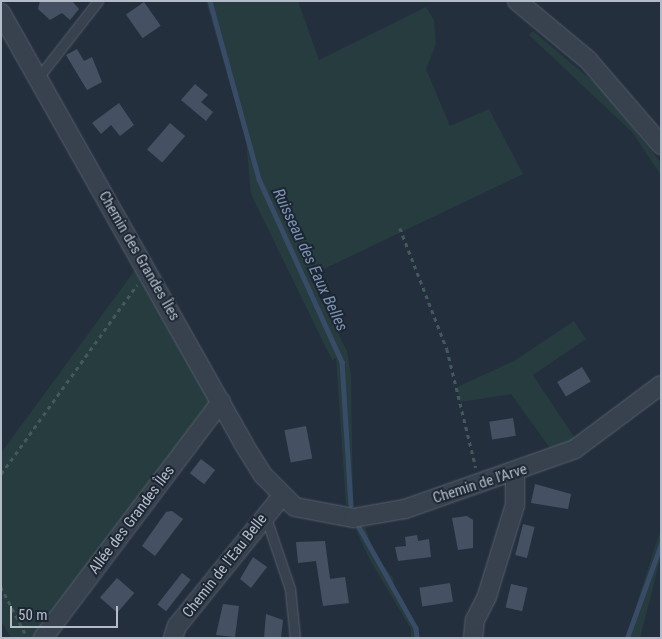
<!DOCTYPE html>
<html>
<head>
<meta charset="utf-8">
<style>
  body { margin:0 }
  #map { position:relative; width:662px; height:639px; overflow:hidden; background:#242f3e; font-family:"Roboto Condensed",sans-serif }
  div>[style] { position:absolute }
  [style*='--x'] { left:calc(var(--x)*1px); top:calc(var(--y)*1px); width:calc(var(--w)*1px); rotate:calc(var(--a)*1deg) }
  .green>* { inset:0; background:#263c3f }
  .stream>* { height:4.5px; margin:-2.25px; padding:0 2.25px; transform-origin:2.25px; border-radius:2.25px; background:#394c67 }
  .building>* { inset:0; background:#455162; transform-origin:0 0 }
  .path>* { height:2.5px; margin-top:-1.25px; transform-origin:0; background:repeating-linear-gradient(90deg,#44595c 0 4px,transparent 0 8px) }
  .roads { filter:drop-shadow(0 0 1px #565f6c) drop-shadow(0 0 1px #565f6c) }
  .lane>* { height:9px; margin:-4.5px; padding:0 4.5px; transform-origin:4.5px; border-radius:4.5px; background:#38414e }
  .street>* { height:18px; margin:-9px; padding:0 9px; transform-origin:9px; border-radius:9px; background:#38414e }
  span { translate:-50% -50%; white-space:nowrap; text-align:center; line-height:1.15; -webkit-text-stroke:4px #1d2633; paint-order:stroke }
  .street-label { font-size:15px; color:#b4bcc9 }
  .water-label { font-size:16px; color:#7c92b1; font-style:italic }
  .frame { position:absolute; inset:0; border:2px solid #b4bcc9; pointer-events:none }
  .scale { position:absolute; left:10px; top:606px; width:108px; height:22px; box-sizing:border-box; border:2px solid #b4bcc9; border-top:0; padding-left:6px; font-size:15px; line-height:18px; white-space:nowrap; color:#b4bcc9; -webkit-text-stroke:4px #1d2633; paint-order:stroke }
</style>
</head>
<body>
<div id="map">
  <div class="green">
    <div style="clip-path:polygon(206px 1px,298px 1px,319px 60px,426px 7px,434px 20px,436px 44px,426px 69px,450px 126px,489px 109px,523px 174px,309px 276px,347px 351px,351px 375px,353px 505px,346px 505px,336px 358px,332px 360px,251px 194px,246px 141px)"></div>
    <div style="clip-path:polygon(533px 31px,602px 89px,661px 163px,661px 175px,632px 132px,529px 35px)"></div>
    <div style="clip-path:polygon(135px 270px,210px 403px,35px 638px,11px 638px,1px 621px,1px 453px)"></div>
    <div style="clip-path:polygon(574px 321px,586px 339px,533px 375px,577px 441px,552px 451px,511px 394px,460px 402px,457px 387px,514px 361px)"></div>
    <div style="clip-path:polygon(365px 527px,376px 556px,393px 578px,395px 595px,420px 638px,411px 638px,411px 629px,369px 558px,355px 528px)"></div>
    <div style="clip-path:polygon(661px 528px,661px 556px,640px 638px,626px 638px)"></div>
  </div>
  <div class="stream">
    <div style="--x:210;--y:1;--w:185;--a:74.6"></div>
    <div style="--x:259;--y:179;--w:201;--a:65.6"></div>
    <div style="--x:342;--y:362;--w:143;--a:86.4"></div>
    <div style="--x:359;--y:527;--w:116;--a:60.6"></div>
    <div style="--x:416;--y:628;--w:10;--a:84"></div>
    <div style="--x:627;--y:638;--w:100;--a:-70.1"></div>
  </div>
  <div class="building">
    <div style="clip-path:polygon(40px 1px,72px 1px,79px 9px,70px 20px,62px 13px,50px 20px,38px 9px)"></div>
    <div style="left:144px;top:2px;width:29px;height:22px;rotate:55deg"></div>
    <div style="clip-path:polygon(77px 49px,84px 61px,92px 57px,102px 82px,87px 90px,66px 55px)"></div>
    <div style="clip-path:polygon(195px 84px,208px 95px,201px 102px,213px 112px,206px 121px,181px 100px)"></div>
    <div style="clip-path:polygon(119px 103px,134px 125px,120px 136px,111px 125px,101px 134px,92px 123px)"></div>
    <div style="left:170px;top:123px;width:20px;height:35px;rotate:41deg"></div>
    <div style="left:582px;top:367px;width:17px;height:29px;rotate:59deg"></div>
    <div style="left:513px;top:418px;width:18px;height:24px;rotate:81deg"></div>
    <div style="left:306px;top:426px;width:33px;height:22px;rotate:79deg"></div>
    <div style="left:201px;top:459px;width:18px;height:18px;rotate:38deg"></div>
    <div style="clip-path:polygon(535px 484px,571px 494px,568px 509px,531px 503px)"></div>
    <div style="clip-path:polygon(172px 511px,183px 519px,155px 556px,142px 546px,166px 512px)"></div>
    <div style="clip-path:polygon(467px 516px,473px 520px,473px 548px,458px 550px,452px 518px)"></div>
    <div style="left:523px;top:524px;width:12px;height:32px;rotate:14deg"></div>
    <div style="clip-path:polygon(417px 535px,418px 541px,429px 539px,431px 557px,398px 561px,395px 547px,406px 546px,405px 537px)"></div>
    <div style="clip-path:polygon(325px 541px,330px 579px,345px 577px,349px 603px,323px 606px,316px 561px,298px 563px,296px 542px)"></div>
    <div style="clip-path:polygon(253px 557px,267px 567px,251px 588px,240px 579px)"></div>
    <div style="left:182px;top:573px;width:11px;height:40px;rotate:38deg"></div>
    <div style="left:117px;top:578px;width:23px;height:26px;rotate:41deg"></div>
    <div style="left:450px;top:583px;width:19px;height:31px;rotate:81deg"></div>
    <div style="left:511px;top:584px;width:17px;height:24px;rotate:13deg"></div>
    <div style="clip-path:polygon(223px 604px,239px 606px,235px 637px,216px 635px)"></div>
    <div style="clip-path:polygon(266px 614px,283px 620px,281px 638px,264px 638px)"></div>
  </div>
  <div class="path">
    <div style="--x:400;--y:228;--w:130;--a:68.8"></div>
    <div style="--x:447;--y:349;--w:122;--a:76.3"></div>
    <div style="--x:1;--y:474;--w:233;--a:-54.3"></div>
    <div style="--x:1;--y:587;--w:56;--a:62.5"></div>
  </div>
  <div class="roads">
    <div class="lane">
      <div style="--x:37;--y:79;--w:99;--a:-52"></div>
      <div style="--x:265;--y:515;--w:78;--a:71.3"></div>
      <div style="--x:290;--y:589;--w:49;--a:84.2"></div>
    </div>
    <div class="street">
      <div style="--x:517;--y:1;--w:92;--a:39.7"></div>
      <div style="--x:588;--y:60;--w:112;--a:49.3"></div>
      <div style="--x:1;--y:13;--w:493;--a:60.6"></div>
      <div style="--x:243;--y:443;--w:38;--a:58"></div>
      <div style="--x:263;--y:475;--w:45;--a:45"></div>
      <div style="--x:295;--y:507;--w:59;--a:10.7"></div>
      <div style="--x:353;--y:518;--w:53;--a:-9.8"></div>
      <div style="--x:405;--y:509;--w:180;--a:-19.4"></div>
      <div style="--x:575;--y:449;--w:107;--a:-36.7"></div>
      <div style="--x:43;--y:638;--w:296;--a:-53"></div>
      <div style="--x:173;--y:638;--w:13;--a:-72"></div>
      <div style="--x:177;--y:626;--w:166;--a:-51.1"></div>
      <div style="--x:473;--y:638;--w:18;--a:-84"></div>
      <div style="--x:475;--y:620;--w:27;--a:-63"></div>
      <div style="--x:487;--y:596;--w:95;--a:-72.9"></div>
      <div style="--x:515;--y:505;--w:33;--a:-90"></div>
    </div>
  </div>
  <div class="street-label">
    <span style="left:139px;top:256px;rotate:60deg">Chemin des Grandes Îles</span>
    <span style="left:480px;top:484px;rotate:-18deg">Chemin de l'Arve</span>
    <span style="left:132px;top:520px;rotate:-53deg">Allée des Grandes Îles</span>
    <span style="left:225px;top:566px;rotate:-52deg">Chemin de l'Eau Belle</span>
  </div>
  <div class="water-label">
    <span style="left:310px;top:260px;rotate:65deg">Ruisseau des Eaux Belles</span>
  </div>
  <div class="frame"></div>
  <div class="scale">50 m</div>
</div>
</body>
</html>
